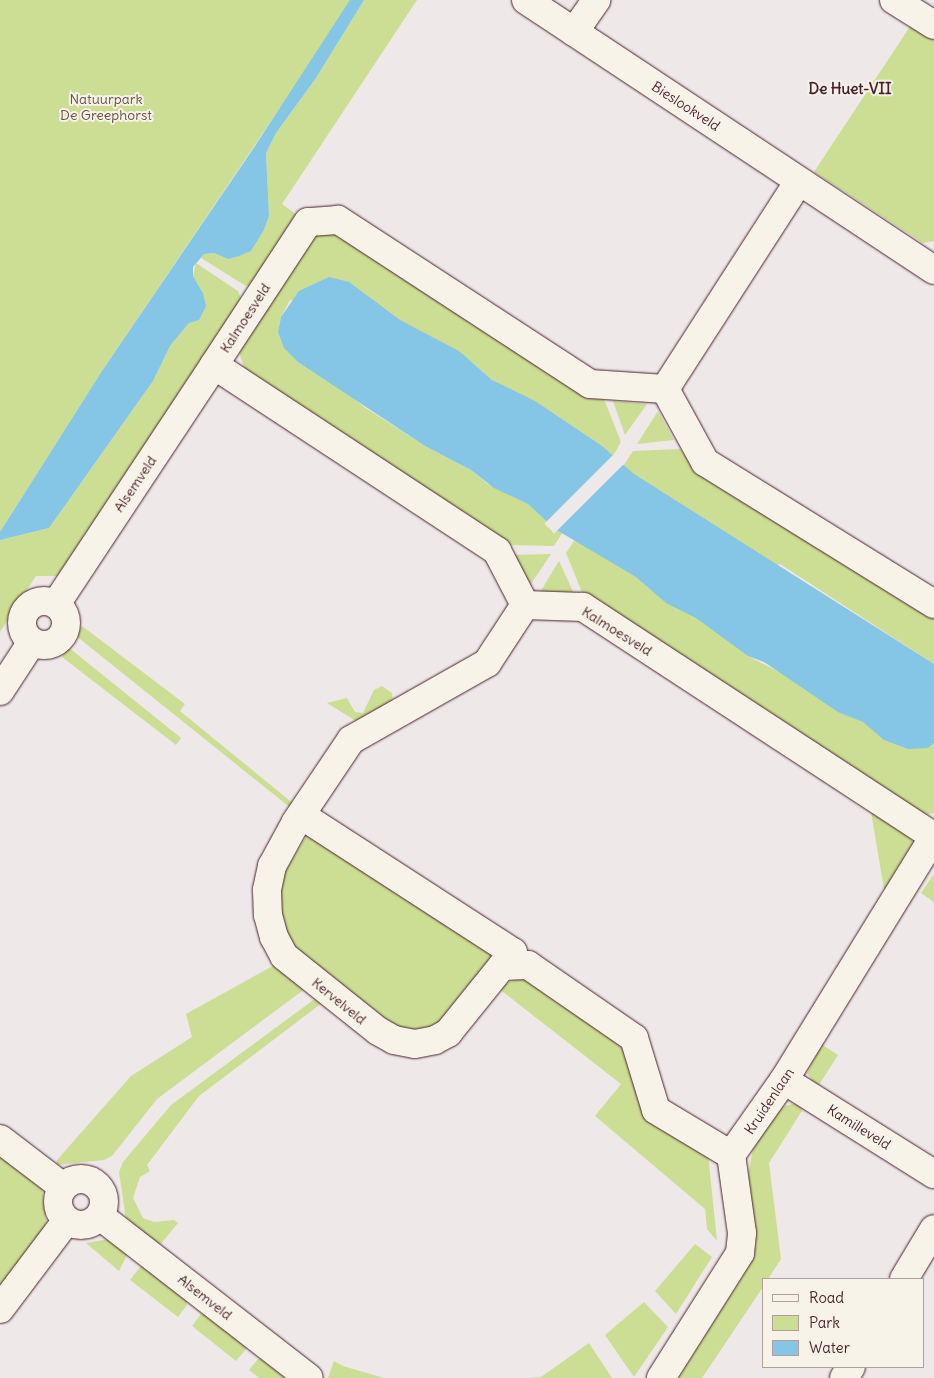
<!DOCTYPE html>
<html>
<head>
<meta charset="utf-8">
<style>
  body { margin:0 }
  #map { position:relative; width:934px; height:1378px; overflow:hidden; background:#eee8e9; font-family:Delius,sans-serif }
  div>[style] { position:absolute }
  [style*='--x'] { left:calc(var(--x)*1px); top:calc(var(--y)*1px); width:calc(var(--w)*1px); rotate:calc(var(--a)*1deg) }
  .green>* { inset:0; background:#ccde93 }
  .water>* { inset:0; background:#85c5e6 }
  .pier>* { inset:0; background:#eee8e9; transform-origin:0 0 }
  .roads { filter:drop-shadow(0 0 1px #4a1f2b) drop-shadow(0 0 1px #4a1f2b) }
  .minor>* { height:28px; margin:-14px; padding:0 14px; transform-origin:14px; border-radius:14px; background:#f7f3e8 }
  .minor>.ring { margin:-14px; padding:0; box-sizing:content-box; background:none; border:28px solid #f7f3e8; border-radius:50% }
  span { translate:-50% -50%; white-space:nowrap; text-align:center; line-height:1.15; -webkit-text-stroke:4px #f7f3e8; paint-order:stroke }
  .park-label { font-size:14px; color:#6a4f45 }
  .street-label { font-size:14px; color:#4a1f2b }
  .neighbourhood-label { font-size:15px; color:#4a1f2b; font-weight:700 }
  .legend { position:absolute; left:762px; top:1278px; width:162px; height:90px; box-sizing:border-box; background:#f7f3e8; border:1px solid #b29e9c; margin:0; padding:6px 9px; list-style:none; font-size:15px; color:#4a1f2b }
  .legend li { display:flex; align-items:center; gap:10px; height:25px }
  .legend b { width:25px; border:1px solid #b29e9c }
</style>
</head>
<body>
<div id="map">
  <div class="green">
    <div style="clip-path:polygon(0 0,353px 0,102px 371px,0 532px)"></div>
    <div style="clip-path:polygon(364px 0,417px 0,282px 204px,297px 215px,250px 286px,246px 286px,201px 258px,204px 254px,214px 253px,228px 259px,251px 251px,264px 230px,269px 216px,266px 153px,276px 133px,316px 78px)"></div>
    <div style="clip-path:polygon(911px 25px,934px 39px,934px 241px,923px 243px,814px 172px)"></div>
    <div style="clip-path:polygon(334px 230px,596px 398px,604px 399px,621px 442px,610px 461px,572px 435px,552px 413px,492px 380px,469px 360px,290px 300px,281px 317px,278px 332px,364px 407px,425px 446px,471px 470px,488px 484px,568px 524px,554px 546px,506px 545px,246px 373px,238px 349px,311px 237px)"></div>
    <div style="clip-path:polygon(196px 263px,238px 291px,242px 301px,64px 576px,36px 576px,0 632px,0 540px,49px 528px,153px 381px,170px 346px,189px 323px,203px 293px,193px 276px)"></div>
    <div style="clip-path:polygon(613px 401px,647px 404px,625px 435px)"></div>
    <div style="clip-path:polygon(658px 411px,674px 440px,637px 444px)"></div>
    <div style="clip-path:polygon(680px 449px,684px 455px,934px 617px,934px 664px,780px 564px,765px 570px,622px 468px,633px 451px)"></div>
    <div style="clip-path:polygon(574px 541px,639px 560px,748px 656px,928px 748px,934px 743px,934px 813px,925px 815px,584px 597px,566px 553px)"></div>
    <div style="clip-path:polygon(551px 554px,529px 587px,512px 555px)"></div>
    <div style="clip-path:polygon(559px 561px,575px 596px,539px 594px)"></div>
    <div style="clip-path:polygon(82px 626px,185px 704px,180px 711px,295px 805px,292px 809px,75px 635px)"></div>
    <div style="clip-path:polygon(68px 647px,181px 738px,176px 745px,62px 657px)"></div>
    <div style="clip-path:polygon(382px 686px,392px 693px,393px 702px,356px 721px,327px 703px,347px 698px,355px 712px,363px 713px,374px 690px)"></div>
    <div style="clip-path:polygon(870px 806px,909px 834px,913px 843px,913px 851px,885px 895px)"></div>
    <div style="clip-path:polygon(307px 835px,499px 954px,443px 1022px,425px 1031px,402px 1030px,374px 1013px,292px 945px,279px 911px,281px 878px)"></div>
    <div style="clip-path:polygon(934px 874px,934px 902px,921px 893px)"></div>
    <div style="clip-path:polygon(278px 963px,304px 988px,302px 991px,157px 1099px,112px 1156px,104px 1160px,56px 1165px,57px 1160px,131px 1076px,192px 1037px,186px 1014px)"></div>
    <div style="clip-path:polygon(518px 978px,530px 979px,612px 1036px,708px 1154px,717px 1241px,707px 1229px,705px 1209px,595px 1116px,621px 1084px,498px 988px)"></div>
    <div style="clip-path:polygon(316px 998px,322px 1003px,199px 1096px,147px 1165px,150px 1171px,140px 1177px,133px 1198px,143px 1218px,154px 1222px,174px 1220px,178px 1223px,160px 1245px,126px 1220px,119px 1172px,123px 1162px,171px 1105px)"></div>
    <div style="clip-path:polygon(821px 1044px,838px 1055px,817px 1088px,807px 1073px)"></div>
    <div style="clip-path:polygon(798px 1103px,805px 1106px,769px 1163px,781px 1259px,768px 1279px,763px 1279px,763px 1287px,702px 1378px,678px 1378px,742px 1277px,756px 1244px,748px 1174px,753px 1149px,777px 1112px,784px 1106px)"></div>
    <div style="clip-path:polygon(0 1151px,42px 1188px,47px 1230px,0 1294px)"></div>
    <div style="clip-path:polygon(109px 1239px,129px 1251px,119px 1271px,86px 1243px)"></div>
    <div style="clip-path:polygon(695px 1244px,712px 1257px,676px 1314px,655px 1291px)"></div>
    <div style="clip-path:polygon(148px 1266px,186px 1297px,187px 1305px,178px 1317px,130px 1280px,140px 1267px)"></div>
    <div style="clip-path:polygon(644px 1302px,668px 1327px,634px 1377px,605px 1335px)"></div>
    <div style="clip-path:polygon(209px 1313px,245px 1342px,246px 1349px,236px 1361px,192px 1326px,201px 1314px)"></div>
    <div style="clip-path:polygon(589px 1343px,612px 1378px,528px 1378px,541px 1377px)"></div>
    <div style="clip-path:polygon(265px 1358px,291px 1378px,259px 1378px,249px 1370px,258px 1359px)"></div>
    <div style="clip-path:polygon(334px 1361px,343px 1366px,384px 1378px,328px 1378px)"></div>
  </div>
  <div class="water">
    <div style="clip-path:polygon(350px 0,364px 0,316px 78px,276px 133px,266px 153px,269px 216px,264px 230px,251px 251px,239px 256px,228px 259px,214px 253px,204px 254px,193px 267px,193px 276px,203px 293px,206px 306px,199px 320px,189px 323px,170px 346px,153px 381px,49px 528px,0 540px,0 532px,102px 371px,255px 146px)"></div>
    <div style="clip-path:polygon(329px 277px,349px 282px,400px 320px,459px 351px,492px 380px,535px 401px,602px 446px,634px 474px,934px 664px,934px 743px,928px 748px,908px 749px,884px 740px,863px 722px,838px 712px,764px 662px,748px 656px,696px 618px,666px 603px,636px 577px,555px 529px,528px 504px,494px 488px,471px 470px,425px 446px,298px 362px,284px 348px,278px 332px,281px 317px,299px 291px)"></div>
  </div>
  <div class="pier">
    <div style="left:615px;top:453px;width:14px;height:100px;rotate:45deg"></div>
  </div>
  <div class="roads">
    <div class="minor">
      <div style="--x:526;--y:0;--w:489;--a:33.5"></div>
      <div style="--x:894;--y:0;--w:47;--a:32"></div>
      <div style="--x:574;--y:32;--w:39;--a:-55"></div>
      <div style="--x:665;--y:389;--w:247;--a:-57.2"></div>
      <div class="ring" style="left:22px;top:601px;width:16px;height:16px"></div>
      <div style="--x:56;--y:604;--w:287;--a:-56.5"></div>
      <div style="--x:934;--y:604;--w:269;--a:-148.2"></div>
      <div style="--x:705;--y:462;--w:83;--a:-118.7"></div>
      <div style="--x:665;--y:389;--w:75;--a:-176.2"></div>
      <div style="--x:590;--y:384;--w:301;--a:-146.9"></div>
      <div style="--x:338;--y:220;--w:30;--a:176"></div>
      <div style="--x:308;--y:222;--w:171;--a:123.3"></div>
      <div style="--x:214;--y:365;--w:339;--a:33.3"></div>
      <div style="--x:497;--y:551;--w:61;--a:62.6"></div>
      <div style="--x:525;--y:605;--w:58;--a:2"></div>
      <div style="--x:583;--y:607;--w:420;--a:33.2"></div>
      <div style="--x:525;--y:605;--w:69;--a:123.2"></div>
      <div style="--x:487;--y:663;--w:156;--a:150.5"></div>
      <div style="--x:351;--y:740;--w:99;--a:123.9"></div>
      <div style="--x:296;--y:822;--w:50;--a:118.6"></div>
      <div style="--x:272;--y:866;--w:25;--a:102"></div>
      <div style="--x:267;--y:890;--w:25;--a:88"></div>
      <div style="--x:268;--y:915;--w:23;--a:75"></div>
      <div style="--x:274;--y:937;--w:21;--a:62"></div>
      <div style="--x:284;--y:956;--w:120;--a:38.6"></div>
      <div style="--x:378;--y:1031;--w:18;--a:29"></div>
      <div style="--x:394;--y:1040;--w:21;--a:11"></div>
      <div style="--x:415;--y:1044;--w:20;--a:-11"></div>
      <div style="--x:435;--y:1040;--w:15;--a:-28"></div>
      <div style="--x:448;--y:1033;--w:86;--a:-51.1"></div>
      <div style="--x:502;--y:966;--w:26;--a:-2"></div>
      <div style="--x:528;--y:965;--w:129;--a:34.6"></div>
      <div style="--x:634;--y:1038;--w:75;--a:73"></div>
      <div style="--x:656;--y:1110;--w:87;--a:31"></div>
      <div style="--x:0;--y:691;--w:59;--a:-56.9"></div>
      <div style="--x:301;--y:815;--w:252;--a:32.9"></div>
      <div style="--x:513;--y:952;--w:11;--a:80"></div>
      <div style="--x:784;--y:1080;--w:177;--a:32.1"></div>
      <div style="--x:0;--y:1139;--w:79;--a:37.3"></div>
      <div class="ring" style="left:58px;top:1179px;width:18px;height:18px"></div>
      <div style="--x:100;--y:1216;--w:264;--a:37.8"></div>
      <div style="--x:904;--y:1279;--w:58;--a:-59"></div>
      <div style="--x:0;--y:1309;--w:111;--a:-53"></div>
      <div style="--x:661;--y:1378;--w:148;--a:-57.7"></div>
      <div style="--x:740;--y:1253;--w:20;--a:-84"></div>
      <div style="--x:742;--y:1233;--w:79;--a:-98"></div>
      <div style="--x:731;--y:1155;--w:92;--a:-54.8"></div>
      <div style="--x:784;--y:1080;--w:286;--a:-58.4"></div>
      <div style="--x:844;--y:1378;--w:13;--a:-58"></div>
    </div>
  </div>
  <div class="park-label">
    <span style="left:106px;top:107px">Natuurpark<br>De Greephorst</span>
  </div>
  <div class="street-label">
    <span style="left:686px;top:106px;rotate:33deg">Bieslookveld</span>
    <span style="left:245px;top:318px;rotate:-57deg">Kalmoesveld</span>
    <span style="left:135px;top:484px;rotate:-56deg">Alsemveld</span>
    <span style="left:617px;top:631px;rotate:32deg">Kalmoesveld</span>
    <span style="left:339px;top:1001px;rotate:39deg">Kervelveld</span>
    <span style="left:769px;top:1101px;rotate:-56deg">Kruidenlaan</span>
    <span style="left:859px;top:1127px;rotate:32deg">Kamilleveld</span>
    <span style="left:205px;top:1297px;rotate:38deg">Alsemveld</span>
  </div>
  <div class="neighbourhood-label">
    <span style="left:850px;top:89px">De Huet-VII</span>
  </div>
  <ul class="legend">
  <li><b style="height:6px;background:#f7f3e8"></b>Road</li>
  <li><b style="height:14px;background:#ccde93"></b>Park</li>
  <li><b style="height:14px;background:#85c5e6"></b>Water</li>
  </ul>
</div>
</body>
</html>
